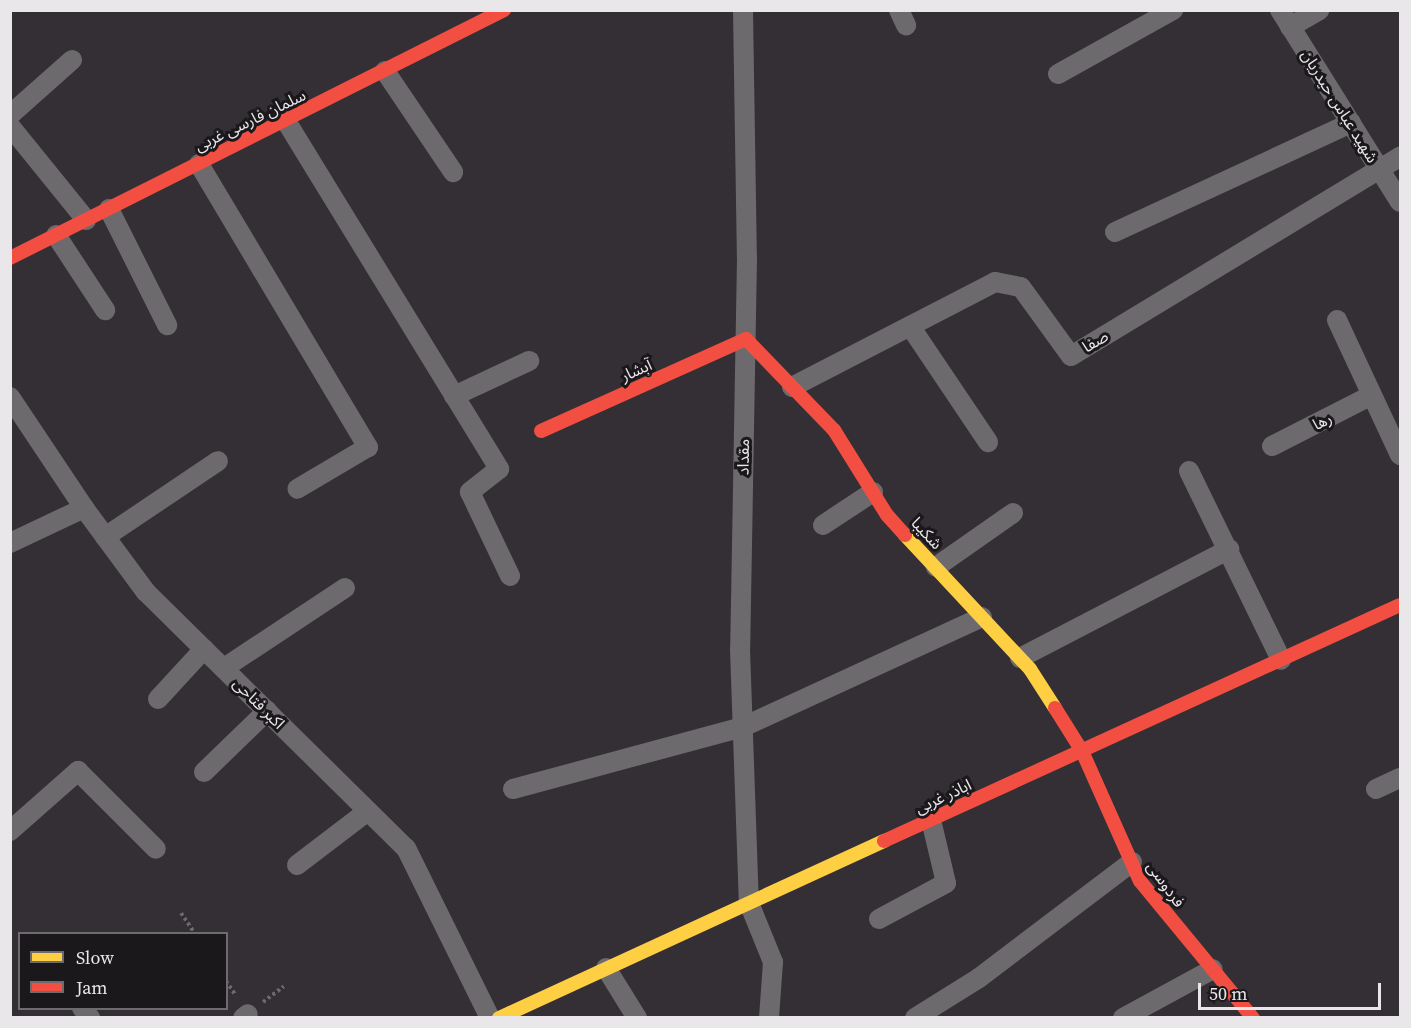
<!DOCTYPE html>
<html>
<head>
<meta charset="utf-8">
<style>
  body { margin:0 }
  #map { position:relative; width:1411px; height:1028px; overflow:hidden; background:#332f34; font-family:"Source Serif 4","Noto Sans Arabic",serif }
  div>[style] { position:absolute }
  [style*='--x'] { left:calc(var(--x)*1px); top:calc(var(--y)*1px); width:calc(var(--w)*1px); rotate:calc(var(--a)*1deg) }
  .path>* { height:4px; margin-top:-2px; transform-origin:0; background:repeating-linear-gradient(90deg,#6b696c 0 3px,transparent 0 6px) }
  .street>* { height:20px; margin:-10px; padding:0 10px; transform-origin:10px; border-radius:10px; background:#6d6a6d }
  .slow>* { height:14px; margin:-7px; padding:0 7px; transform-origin:7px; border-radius:7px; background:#ffcf43 }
  .jam>* { height:14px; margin:-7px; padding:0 7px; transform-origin:7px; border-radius:7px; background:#f24e42 }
  span { translate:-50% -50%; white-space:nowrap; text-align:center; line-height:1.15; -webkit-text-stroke:6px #1a181b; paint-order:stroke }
  .street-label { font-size:16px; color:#eae7eb }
  .frame { position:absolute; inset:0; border:12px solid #eae7eb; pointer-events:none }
  .legend { position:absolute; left:18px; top:932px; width:210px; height:78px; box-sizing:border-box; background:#1a181b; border:2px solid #6d6b6e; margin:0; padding:8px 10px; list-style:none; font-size:18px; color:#eae7eb }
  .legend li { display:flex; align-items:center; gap:12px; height:30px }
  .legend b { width:30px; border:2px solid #6d6b6e }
  .scale { position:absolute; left:1198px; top:983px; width:183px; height:27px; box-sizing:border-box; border:3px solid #eae7eb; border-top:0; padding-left:8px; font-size:18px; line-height:21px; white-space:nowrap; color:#eae7eb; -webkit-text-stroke:4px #1a181b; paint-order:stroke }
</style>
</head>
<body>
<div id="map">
  <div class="path">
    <div style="--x:181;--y:913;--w:25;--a:56"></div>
    <div style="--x:226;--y:981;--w:18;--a:56"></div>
    <div style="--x:263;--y:1002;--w:26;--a:-37"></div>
  </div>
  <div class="street">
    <div style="--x:743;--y:10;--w:248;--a:89.1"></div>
    <div style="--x:747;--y:258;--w:391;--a:91"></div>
    <div style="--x:740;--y:649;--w:254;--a:88"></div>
    <div style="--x:749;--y:903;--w:64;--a:67.9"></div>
    <div style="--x:773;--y:962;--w:56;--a:94.1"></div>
    <div style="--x:899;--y:10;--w:17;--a:65"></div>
    <div style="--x:1280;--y:10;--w:226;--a:58"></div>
    <div style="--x:1290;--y:27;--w:34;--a:-30"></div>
    <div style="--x:385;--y:71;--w:122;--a:56"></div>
    <div style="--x:1058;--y:74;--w:132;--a:-29.1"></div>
    <div style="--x:10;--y:115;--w:83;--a:-41.6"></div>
    <div style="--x:286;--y:121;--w:408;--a:58.5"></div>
    <div style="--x:499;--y:469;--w:37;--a:142"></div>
    <div style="--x:470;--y:492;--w:93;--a:64.5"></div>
    <div style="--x:10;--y:126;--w:121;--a:51"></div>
    <div style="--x:199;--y:164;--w:330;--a:59.2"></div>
    <div style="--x:368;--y:447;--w:82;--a:149.4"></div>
    <div style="--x:109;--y:209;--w:130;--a:63.4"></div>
    <div style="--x:1115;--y:232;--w:260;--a:-24.8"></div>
    <div style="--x:56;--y:235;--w:90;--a:56.8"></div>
    <div style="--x:1337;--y:320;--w:149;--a:65"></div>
    <div style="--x:910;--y:326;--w:140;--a:56.1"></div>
    <div style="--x:792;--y:387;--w:229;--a:-27.3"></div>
    <div style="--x:995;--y:282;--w:26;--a:11"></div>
    <div style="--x:1021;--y:287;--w:85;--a:54.1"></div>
    <div style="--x:1071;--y:356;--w:385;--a:-31.2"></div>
    <div style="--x:454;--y:396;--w:83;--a:-25"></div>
    <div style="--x:10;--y:397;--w:133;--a:56.3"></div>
    <div style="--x:84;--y:508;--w:104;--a:53.6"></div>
    <div style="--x:146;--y:592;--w:365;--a:44.6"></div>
    <div style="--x:406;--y:848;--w:190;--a:63.7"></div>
    <div style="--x:1272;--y:446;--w:112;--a:-27"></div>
    <div style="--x:1189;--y:471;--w:210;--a:64"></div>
    <div style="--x:823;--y:525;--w:60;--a:-33.4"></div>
    <div style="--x:105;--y:537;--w:136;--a:-33.9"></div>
    <div style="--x:10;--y:543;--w:82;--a:-25.3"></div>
    <div style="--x:936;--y:567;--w:94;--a:-35"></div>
    <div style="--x:1020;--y:658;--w:236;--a:-27.5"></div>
    <div style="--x:224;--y:668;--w:145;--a:-33.5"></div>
    <div style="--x:158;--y:699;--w:68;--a:-47.4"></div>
    <div style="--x:204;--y:772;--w:88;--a:-44.1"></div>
    <div style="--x:513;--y:789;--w:238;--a:-15.1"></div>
    <div style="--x:743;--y:727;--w:263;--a:-24.7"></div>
    <div style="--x:1376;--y:789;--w:26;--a:-25"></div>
    <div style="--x:10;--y:831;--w:91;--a:-41.4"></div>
    <div style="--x:78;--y:771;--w:110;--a:45"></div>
    <div style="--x:297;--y:865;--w:89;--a:-37.3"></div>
    <div style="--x:879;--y:919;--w:76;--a:-28.2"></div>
    <div style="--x:946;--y:883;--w:65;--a:-103.4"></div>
    <div style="--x:606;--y:968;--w:59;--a:58.2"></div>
    <div style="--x:82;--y:1008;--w:13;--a:51"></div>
    <div style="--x:243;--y:1018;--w:6;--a:-39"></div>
    <div style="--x:915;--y:1018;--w:75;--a:-32"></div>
    <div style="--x:979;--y:978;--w:192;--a:-37.2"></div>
    <div style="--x:1123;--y:1018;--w:102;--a:-28.6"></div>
  </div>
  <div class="slow">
    <div style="--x:905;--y:535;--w:183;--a:47"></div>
    <div style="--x:1030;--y:669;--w:46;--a:57.3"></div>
    <div style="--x:499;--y:1018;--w:424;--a:-24.7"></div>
  </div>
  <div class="jam">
    <div style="--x:10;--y:258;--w:553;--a:-26.66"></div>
    <div style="--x:541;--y:431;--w:225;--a:-24.2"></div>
    <div style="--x:746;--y:339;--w:127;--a:46"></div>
    <div style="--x:834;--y:430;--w:100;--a:58.1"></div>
    <div style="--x:887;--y:515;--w:27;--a:48"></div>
    <div style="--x:1055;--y:708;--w:51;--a:57.9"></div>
    <div style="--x:1082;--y:751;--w:142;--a:66"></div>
    <div style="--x:1140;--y:881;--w:178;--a:50.5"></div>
    <div style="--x:884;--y:841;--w:567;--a:-24.58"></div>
  </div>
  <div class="street-label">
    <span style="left:1340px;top:106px;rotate:58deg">شهید عباس حیدریان</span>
    <span style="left:250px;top:120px;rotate:-26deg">سلمان فارسی غربی</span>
    <span style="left:1095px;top:341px;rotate:-31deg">صفا</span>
    <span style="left:636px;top:370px;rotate:-24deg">آبشار</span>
    <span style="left:1322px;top:421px;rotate:-27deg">رها</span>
    <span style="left:743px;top:457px;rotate:-89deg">مقداد</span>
    <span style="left:927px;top:533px;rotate:47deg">شکیبا</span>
    <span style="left:259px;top:703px;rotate:45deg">اکبر فتاحی</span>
    <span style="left:943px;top:796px;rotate:-25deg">اباذر غربی</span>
    <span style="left:1166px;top:884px;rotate:54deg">فردوسی</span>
  </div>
  <div class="frame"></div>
  <ul class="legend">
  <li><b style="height:8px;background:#ffcf43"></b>Slow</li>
  <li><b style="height:8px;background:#f24e42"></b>Jam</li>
  </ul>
  <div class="scale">50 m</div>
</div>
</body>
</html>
